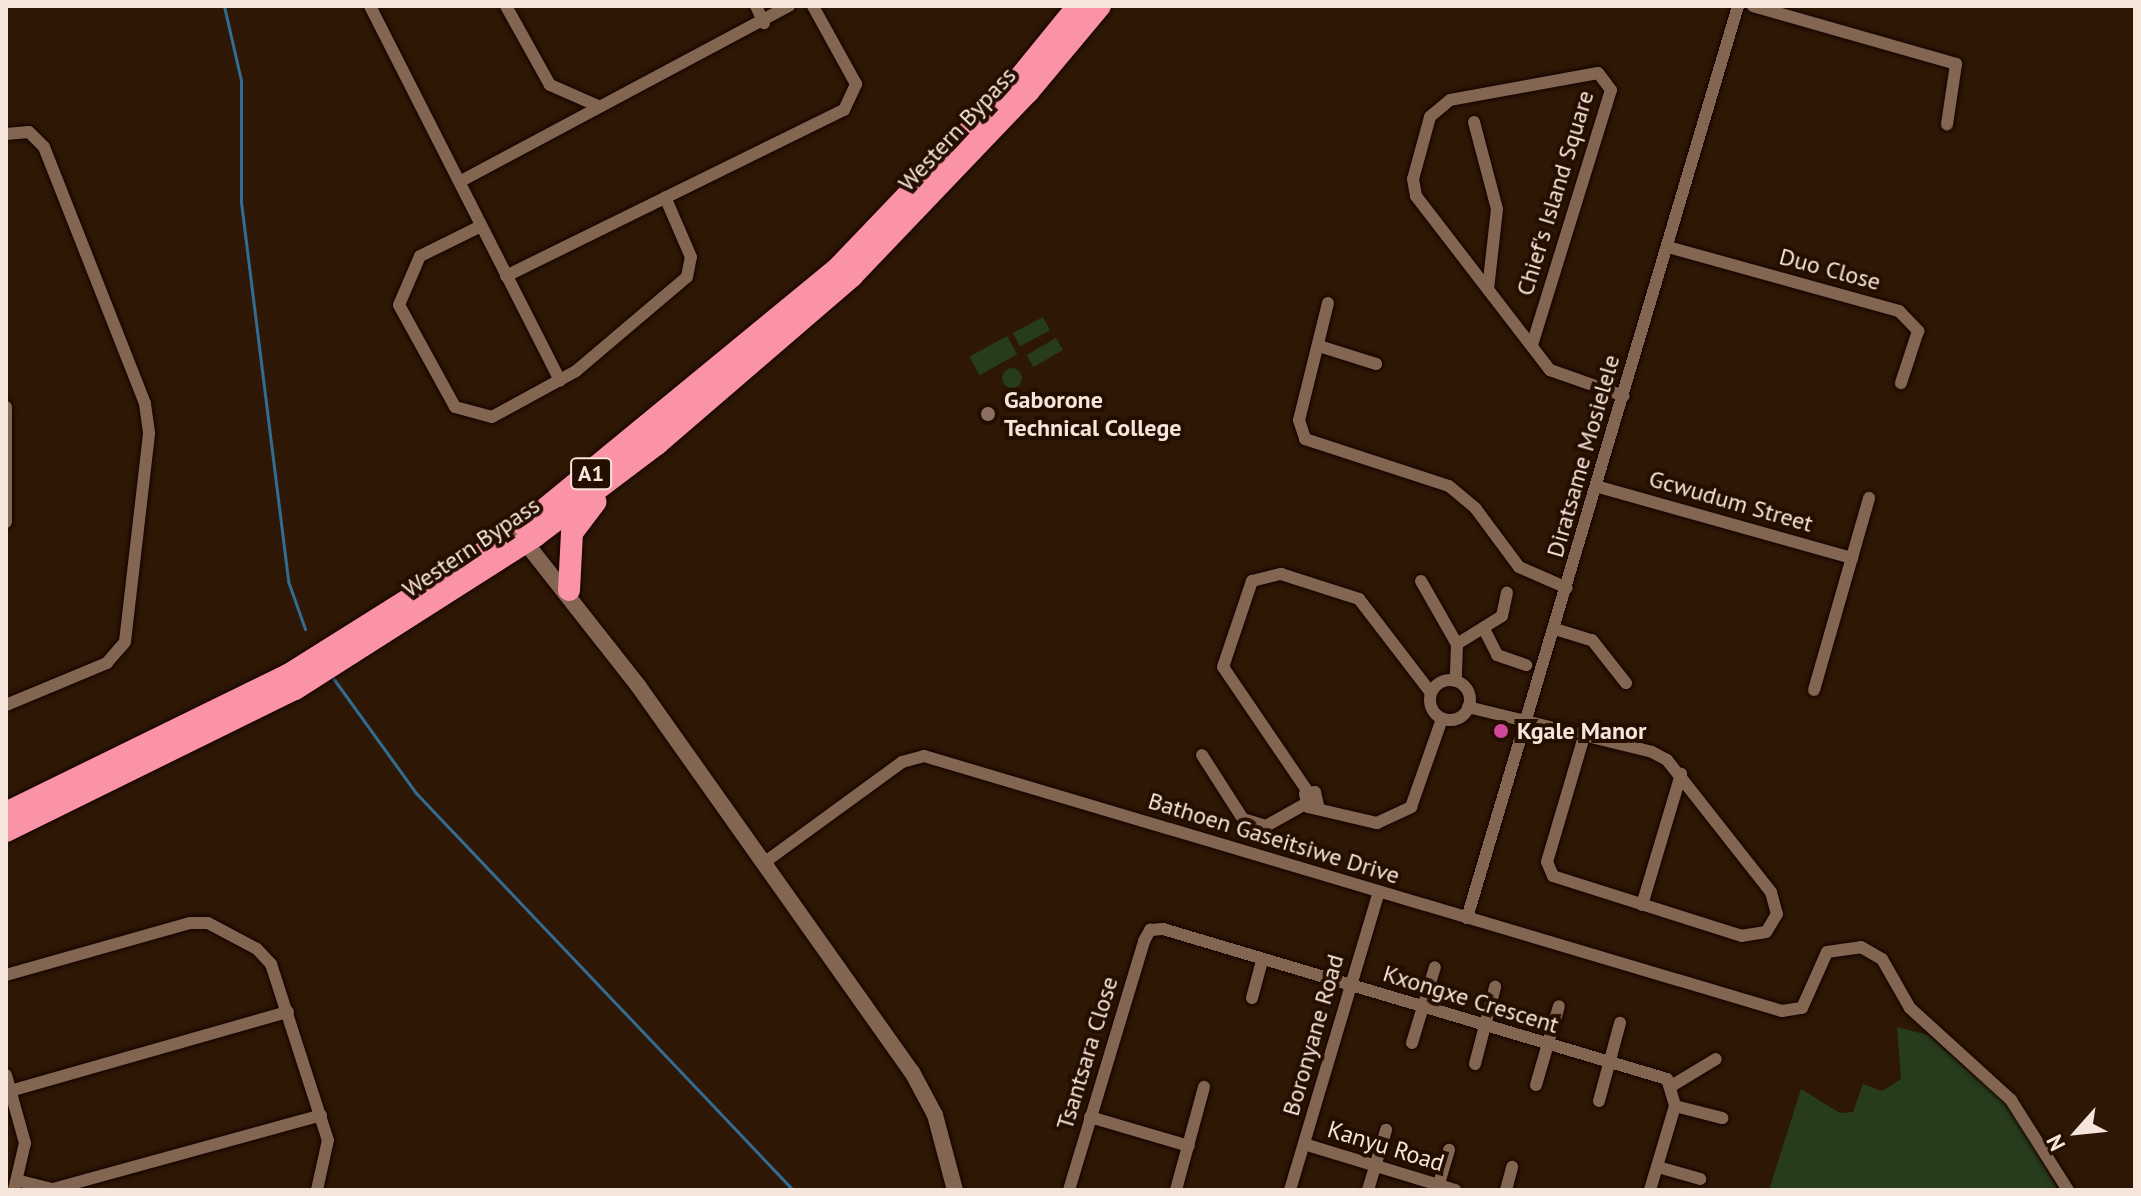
<!DOCTYPE html>
<html>
<head>
<meta charset="utf-8">
<style>
  body { margin:0 }
  #map { position:relative; width:2141px; height:1196px; overflow:hidden; background:#2e1705; font-family:"PT Sans",sans-serif }
  div>[style] { position:absolute }
  [style*='--x'] { left:calc(var(--x)*1px); top:calc(var(--y)*1px); width:calc(var(--w)*1px); rotate:calc(var(--a)*1deg) }
  .green>* { inset:0; background:#273c1c; transform-origin:0 0 }
  .round { border-radius:50% }
  .stream>* { height:3px; margin:-1.5px; padding:0 1.5px; transform-origin:1.5px; border-radius:1.5px; background:#336c92 }
  .roads { filter:drop-shadow(0 0 2px #150300) drop-shadow(0 0 2px #150300) }
  .street>* { height:12px; margin:-6px; padding:0 6px; transform-origin:6px; border-radius:6px; background:#836652 }
  .street>.ring { margin:-6px; padding:0; box-sizing:content-box; background:none; border:12px solid #836652; border-radius:50% }
  .secondary>* { height:16px; margin:-8px; padding:0 8px; transform-origin:8px; border-radius:8px; background:#836652 }
  .highway>* { height:22px; margin:-11px; padding:0 11px; transform-origin:11px; border-radius:11px; background:#fb93a7 }
  .dots>* { width:22px; height:22px; translate:-50% -50%; box-sizing:border-box; border:4px solid #240e00; border-radius:50% }
  span { translate:-50% -50%; white-space:nowrap; text-align:center; line-height:1.15; -webkit-text-stroke:8px #240e00; paint-order:stroke }
  .shield-label span { padding:2px 6px; background:#240e00; border:2px solid; border-radius:6px; -webkit-text-stroke-width:0 }
  .shield-label { font-size:22px; color:#f6e5da; font-weight:700 }
  .street-label { font-size:24px; color:#f6e5da }
  .poi-label { font-size:24px; color:#f6e5da; font-weight:700 }
  .left { translate:0 -50%; text-align:left }
  .frame { position:absolute; inset:0; border:8px solid #f6e5da; pointer-events:none }
  .north { position:absolute; left:2037px; top:1092px; width:80px; height:80px; -webkit-text-stroke:6px #240e00; paint-order:stroke; rotate:243deg; font-size:22px; font-weight:700; line-height:32px; text-align:center; color:#f6e5da }
  .north::after { content:''; display:block; margin:auto; width:28px; height:36px; background:#f6e5da; clip-path:polygon(50% 0,100% 100%,50% 72%,0 100%) }
</style>
</head>
<body>
<div id="map">
  <div class="green">
    <div style="left:1043px;top:317px;width:15px;height:34px;rotate:62deg"></div>
    <div style="left:1007px;top:336px;width:21px;height:43px;rotate:61deg"></div>
    <div style="left:1056px;top:338px;width:14px;height:34px;rotate:60deg"></div>
    <div class="round" style="left:1002px;top:368px;width:20px;height:20px"></div>
    <div style="clip-path:polygon(1897px 1027px,1928px 1035px,2010px 1107px,2058px 1190px,1769px 1190px,1801px 1089px,1840px 1113px,1853px 1112px,1863px 1084px,1882px 1091px,1901px 1079px)"></div>
  </div>
  <div class="stream">
    <div style="--x:224;--y:6;--w:76;--a:77.1"></div>
    <div style="--x:241;--y:80;--w:122;--a:90"></div>
    <div style="--x:241;--y:202;--w:382;--a:82.9"></div>
    <div style="--x:288;--y:581;--w:51;--a:70.5"></div>
    <div style="--x:333;--y:678;--w:142;--a:54.2"></div>
    <div style="--x:416;--y:793;--w:547;--a:46.48"></div>
  </div>
  <div class="roads">
    <div class="street">
      <div style="--x:370;--y:6;--w:420;--a:63.1"></div>
      <div style="--x:506;--y:6;--w:90;--a:60.9"></div>
      <div style="--x:550;--y:85;--w:52;--a:23.6"></div>
      <div style="--x:756;--y:6;--w:19;--a:65"></div>
      <div style="--x:1753;--y:6;--w:211;--a:15.9"></div>
      <div style="--x:1956;--y:64;--w:61;--a:98.5"></div>
      <div style="--x:1474;--y:122;--w:90;--a:75.2"></div>
      <div style="--x:1497;--y:209;--w:81;--a:96.4"></div>
      <div style="--x:6;--y:134;--w:23;--a:-5"></div>
      <div style="--x:29;--y:132;--w:21;--a:45"></div>
      <div style="--x:44;--y:147;--w:276;--a:68.5"></div>
      <div style="--x:145;--y:404;--w:30;--a:82"></div>
      <div style="--x:149;--y:434;--w:209;--a:96.6"></div>
      <div style="--x:125;--y:642;--w:28;--a:131"></div>
      <div style="--x:107;--y:663;--w:109;--a:157.4"></div>
      <div style="--x:461;--y:181;--w:372;--a:-28.1"></div>
      <div style="--x:481;--y:226;--w:68;--a:153.8"></div>
      <div style="--x:420;--y:256;--w:53;--a:113.2"></div>
      <div style="--x:399;--y:305;--w:116;--a:61.2"></div>
      <div style="--x:455;--y:407;--w:38;--a:15"></div>
      <div style="--x:492;--y:417;--w:96;--a:-28.7"></div>
      <div style="--x:576;--y:371;--w:145;--a:-40.3"></div>
      <div style="--x:687;--y:277;--w:20;--a:-79"></div>
      <div style="--x:691;--y:257;--w:65;--a:-113.4"></div>
      <div style="--x:1668;--y:247;--w:240;--a:15.5"></div>
      <div style="--x:1899;--y:311;--w:28;--a:46"></div>
      <div style="--x:1918;--y:331;--w:55;--a:108.1"></div>
      <div style="--x:506;--y:276;--w:377;--a:-26.2"></div>
      <div style="--x:844;--y:110;--w:29;--a:-65"></div>
      <div style="--x:856;--y:84;--w:89;--a:-118.9"></div>
      <div style="--x:1328;--y:303;--w:121;--a:103.9"></div>
      <div style="--x:1299;--y:420;--w:20;--a:72"></div>
      <div style="--x:1305;--y:439;--w:151;--a:18.1"></div>
      <div style="--x:1449;--y:486;--w:35;--a:40"></div>
      <div style="--x:1476;--y:509;--w:72;--a:53.4"></div>
      <div style="--x:1519;--y:567;--w:52;--a:23.6"></div>
      <div style="--x:1532;--y:345;--w:267;--a:-72.8"></div>
      <div style="--x:1611;--y:90;--w:21;--a:-127"></div>
      <div style="--x:1598;--y:73;--w:150;--a:169.7"></div>
      <div style="--x:1450;--y:100;--w:26;--a:140"></div>
      <div style="--x:1430;--y:117;--w:64;--a:105.3"></div>
      <div style="--x:1413;--y:179;--w:17;--a:80"></div>
      <div style="--x:1416;--y:196;--w:220;--a:52.4"></div>
      <div style="--x:1550;--y:370;--w:78;--a:19.4"></div>
      <div style="--x:1319;--y:346;--w:60;--a:17.5"></div>
      <div style="--x:6;--y:407;--w:115;--a:90"></div>
      <div style="--x:1599;--y:487;--w:263;--a:15.7"></div>
      <div style="--x:1421;--y:581;--w:73;--a:60.3"></div>
      <div style="--x:1457;--y:644;--w:37;--a:92"></div>
      <div style="--x:1484;--y:629;--w:29;--a:63"></div>
      <div style="--x:1497;--y:655;--w:31;--a:19"></div>
      <div style="--x:1555;--y:629;--w:39;--a:17"></div>
      <div style="--x:1592;--y:640;--w:55;--a:51.7"></div>
      <div style="--x:1457;--y:644;--w:53;--a:-31.9"></div>
      <div style="--x:1502;--y:616;--w:24;--a:-78"></div>
      <div class="ring" style="left:1430px;top:680px;width:28px;height:28px"></div>
      <div style="--x:1814;--y:690;--w:200;--a:-74"></div>
      <div style="--x:1468;--y:707;--w:189;--a:13.7"></div>
      <div style="--x:1652;--y:752;--w:17;--a:28"></div>
      <div style="--x:1667;--y:760;--w:168;--a:51.8"></div>
      <div style="--x:1771;--y:892;--w:23;--a:75"></div>
      <div style="--x:1777;--y:914;--w:21;--a:121"></div>
      <div style="--x:1766;--y:932;--w:24;--a:171"></div>
      <div style="--x:1742;--y:936;--w:198;--a:-162.4"></div>
      <div style="--x:1553;--y:876;--w:15;--a:-113"></div>
      <div style="--x:1547;--y:862;--w:131;--a:-73.6"></div>
      <div style="--x:1202;--y:755;--w:76;--a:57.4"></div>
      <div style="--x:1243;--y:819;--w:24;--a:17"></div>
      <div style="--x:1266;--y:826;--w:45;--a:-29.4"></div>
      <div style="--x:1308;--y:792;--w:151;--a:-124.2"></div>
      <div style="--x:1223;--y:667;--w:91;--a:-71.4"></div>
      <div style="--x:1252;--y:581;--w:30;--a:-14"></div>
      <div style="--x:1281;--y:574;--w:82;--a:17.8"></div>
      <div style="--x:1359;--y:599;--w:118;--a:52.5"></div>
      <div style="--x:1318;--y:805;--w:13;--a:-103"></div>
      <div style="--x:1315;--y:792;--w:10;--a:169"></div>
      <div style="--x:1305;--y:794;--w:13;--a:77"></div>
      <div style="--x:1308;--y:807;--w:71;--a:13.1"></div>
      <div style="--x:1377;--y:823;--w:38;--a:-25"></div>
      <div style="--x:1411;--y:807;--w:93;--a:-70.6"></div>
      <div style="--x:765;--y:862;--w:170;--a:-36.1"></div>
      <div style="--x:902;--y:762;--w:23;--a:-15"></div>
      <div style="--x:924;--y:756;--w:895;--a:16.55"></div>
      <div style="--x:1782;--y:1011;--w:20;--a:-9"></div>
      <div style="--x:1802;--y:1008;--w:61;--a:-65.9"></div>
      <div style="--x:1827;--y:952;--w:34;--a:-8"></div>
      <div style="--x:1861;--y:947;--w:24;--a:30"></div>
      <div style="--x:1882;--y:959;--w:56;--a:60.3"></div>
      <div style="--x:1910;--y:1008;--w:137;--a:42.3"></div>
      <div style="--x:2011;--y:1100;--w:107;--a:57.7"></div>
      <div style="--x:1642;--y:905;--w:137;--a:-73.4"></div>
      <div style="--x:1467;--y:918;--w:951;--a:-73.45"></div>
      <div style="--x:6;--y:975;--w:191;--a:-15.8"></div>
      <div style="--x:190;--y:923;--w:18;--a:0"></div>
      <div style="--x:208;--y:923;--w:55;--a:28"></div>
      <div style="--x:257;--y:949;--w:21;--a:47"></div>
      <div style="--x:271;--y:964;--w:185;--a:72.1"></div>
      <div style="--x:328;--y:1140;--w:51;--a:102.4"></div>
      <div style="--x:1252;--y:998;--w:39;--a:-75"></div>
      <div style="--x:1412;--y:1043;--w:79;--a:-73.2"></div>
      <div style="--x:1475;--y:1064;--w:80;--a:-75.4"></div>
      <div style="--x:6;--y:1075;--w:71;--a:74.4"></div>
      <div style="--x:25;--y:1143;--w:48;--a:103.2"></div>
      <div style="--x:1536;--y:1085;--w:82;--a:-73.8"></div>
      <div style="--x:1673;--y:1085;--w:50;--a:-31.2"></div>
      <div style="--x:10;--y:1091;--w:289;--a:-15.9"></div>
      <div style="--x:1599;--y:1101;--w:81;--a:-74.9"></div>
      <div style="--x:1675;--y:1106;--w:49;--a:14.3"></div>
      <div style="--x:1090;--y:1117;--w:103;--a:16.3"></div>
      <div style="--x:1304;--y:1144;--w:158;--a:16.9"></div>
      <div style="--x:1658;--y:1167;--w:44;--a:15.9"></div>
      <div style="--x:20;--y:1181;--w:34;--a:14"></div>
      <div style="--x:53;--y:1189;--w:278;--a:-15.4"></div>
      <div style="--x:1069;--y:1190;--w:260;--a:-73.2"></div>
      <div style="--x:1144;--y:941;--w:13;--a:-61"></div>
      <div style="--x:1150;--y:930;--w:13;--a:-4"></div>
      <div style="--x:1163;--y:929;--w:526;--a:16.57"></div>
      <div style="--x:1667;--y:1079;--w:28;--a:73"></div>
      <div style="--x:1675;--y:1106;--w:88;--a:106.6"></div>
      <div style="--x:1176;--y:1190;--w:107;--a:-74.8"></div>
      <div style="--x:1290;--y:1190;--w:311;--a:-73.4"></div>
      <div style="--x:1368;--y:1190;--w:63;--a:-73.3"></div>
      <div style="--x:1437;--y:1190;--w:42;--a:-73.3"></div>
      <div style="--x:1506;--y:1190;--w:24;--a:-75"></div>
    </div>
    <div class="secondary">
      <div style="--x:518;--y:533;--w:196;--a:51.8"></div>
      <div style="--x:639;--y:687;--w:472;--a:54.7"></div>
      <div style="--x:912;--y:1072;--w:49;--a:61.9"></div>
      <div style="--x:935;--y:1115;--w:78;--a:75.1"></div>
    </div>
    <div class="highway">
      <div style="--x:524;--y:526;--w:406;--a:-39.4"></div>
      <div style="--x:838;--y:268;--w:259;--a:-46.3"></div>
      <div style="--x:1017;--y:81;--w:97;--a:-50.9"></div>
      <div style="--x:569;--y:590;--w:57;--a:-87"></div>
      <div style="--x:572;--y:533;--w:39;--a:-53"></div>
      <div style="--x:6;--y:813;--w:314;--a:-26.1"></div>
      <div style="--x:288;--y:675;--w:241;--a:-32.1"></div>
      <div style="--x:6;--y:831;--w:322;--a:-26.2"></div>
      <div style="--x:295;--y:689;--w:285;--a:-32.5"></div>
      <div style="--x:535;--y:536;--w:153;--a:-37"></div>
      <div style="--x:657;--y:444;--w:257;--a:-40.7"></div>
      <div style="--x:852;--y:276;--w:255;--a:-46.3"></div>
      <div style="--x:1028;--y:92;--w:112;--a:-50.1"></div>
    </div>
  </div>
  <div class="dots">
    <div style="left:988px;top:414px;background:#8d6e63"></div>
    <div style="left:1501px;top:731px;background:#d1479c"></div>
  </div>
  <div class="shield-label">
    <span style="left:591px;top:474px">A1</span>
  </div>
  <div class="street-label">
    <span style="left:957px;top:129px;rotate:-47deg">Western Bypass</span>
    <span style="left:1555px;top:193px;rotate:-73deg">Chief's Island Square</span>
    <span style="left:1830px;top:269px;rotate:15deg">Duo Close</span>
    <span style="left:1583px;top:456px;rotate:-74deg">Diratsame Mosielele</span>
    <span style="left:1731px;top:501px;rotate:16deg">Gcwudum Street</span>
    <span style="left:471px;top:547px;rotate:-34deg">Western Bypass</span>
    <span style="left:1274px;top:838px;rotate:17deg">Bathoen Gaseitsiwe Drive</span>
    <span style="left:1471px;top:999px;rotate:17deg">Kxongxe Crescent</span>
    <span style="left:1313px;top:1035px;rotate:-74deg">Boronyane Road</span>
    <span style="left:1087px;top:1053px;rotate:-73deg">Tsantsara Close</span>
    <span style="left:1386px;top:1146px;rotate:17deg">Kanyu Road</span>
  </div>
  <div class="poi-label">
    <span class="left" style="left:1004px;top:414px">Gaborone<br>Technical College</span>
    <span class="left" style="left:1517px;top:731px">Kgale Manor</span>
  </div>
  <div class="frame"></div>
  <div class="north">N</div>
</div>
</body>
</html>
